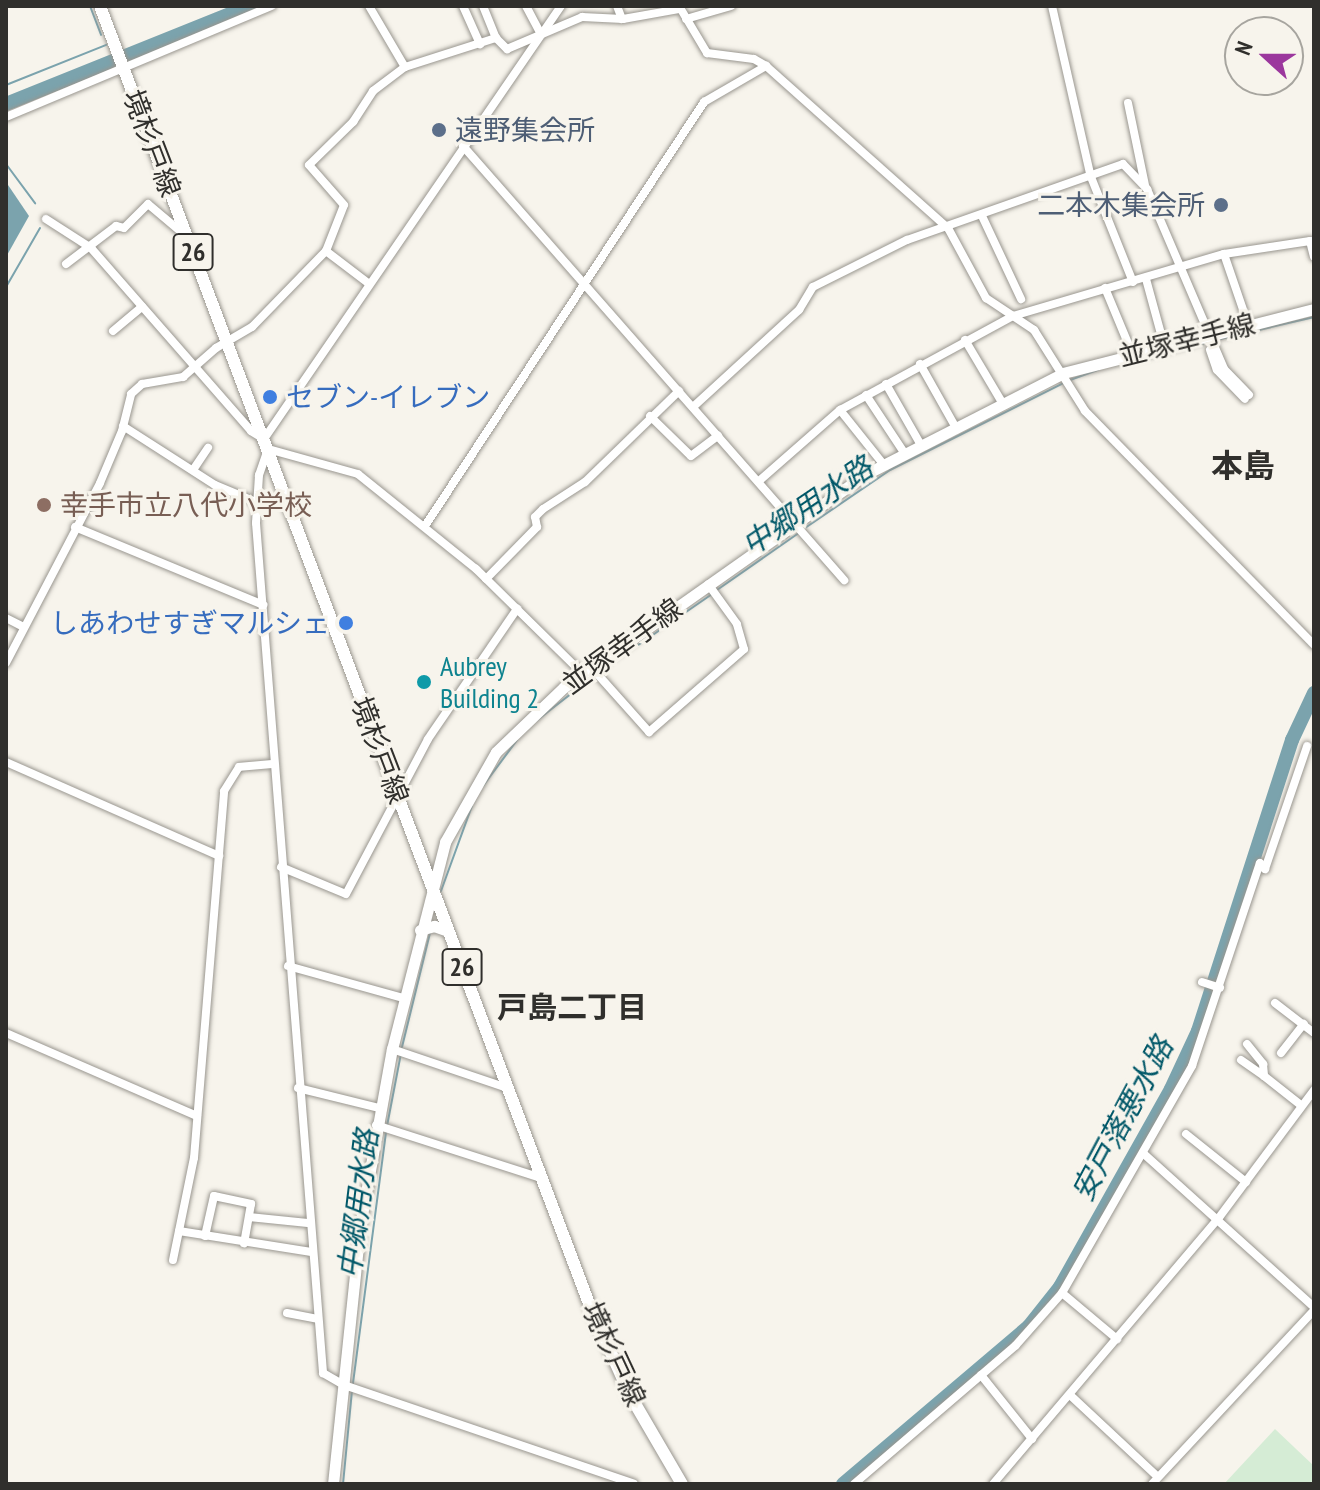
<!DOCTYPE html>
<html>
<head>
<meta charset="utf-8">
<style>
  body { margin:0 }
  #map { position:relative; width:1320px; height:1490px; overflow:hidden; background:#f7f4ec; font-family:"PT Sans Narrow","Noto Sans JP",sans-serif }
  div>[style] { position:absolute }
  [style*='--x'] { left:calc(var(--x)*1px); top:calc(var(--y)*1px); width:calc(var(--w)*1px); rotate:calc(var(--a)*1deg) }
  .green>* { inset:0; background:#d5ecd5 }
  .water>* { inset:0; background:#7ba3ad }
  .stream>* { height:2px; margin:-1px; padding:0 1px; transform-origin:1px; border-radius:1px; background:#7ba3ad }
  .river>* { height:14px; margin:-7px; padding:0 7px; transform-origin:7px; border-radius:7px; background:#7ba3ad }
  .roads { filter:drop-shadow(0 0 2px #99968f) drop-shadow(0 0 2px #99968f) }
  .minor>* { height:8px; margin:-4px; padding:0 4px; transform-origin:4px; border-radius:4px; background:#fff }
  .secondary>* { height:11px; margin:-5.5px; padding:0 5.5px; transform-origin:5.5px; border-radius:5.5px; background:#fff }
  .primary>* { height:12px; margin:-6px; padding:0 6px; transform-origin:6px; border-radius:6px; background:#fff }
  .dots>* { width:22px; height:22px; translate:-50% -50%; box-sizing:border-box; border:4px solid #f7f4ec; border-radius:50% }
  span { translate:-50% -50%; white-space:nowrap; text-align:center; line-height:1.15; -webkit-text-stroke:6px #f7f4ec; paint-order:stroke }
  .shield-label span { padding:2px 6px; background:#f7f4ec; border:2px solid; border-radius:6px; -webkit-text-stroke-width:0 }
  .shield-label { font-size:26px; color:#302f2c; font-weight:700 }
  .service-label { font-size:28px; color:#4e5e75 }
  .left { translate:0 -50%; text-align:left }
  .right { translate:-100% -50%; text-align:right }
  .street-label { font-size:28px; color:#302f2c }
  .shop-label { font-size:28px; color:#366cbe }
  .education-label { font-size:28px; color:#785e54 }
  .culture-label { font-size:28px; color:#0d838f }
  .water-label { font-size:30px; color:#005768; font-style:italic }
  .neighbourhood-label { font-size:30px; color:#302f2c; font-weight:700 }
  .quarter-label { font-size:32px; color:#302f2c; font-weight:700 }
  .frame { position:absolute; inset:0; border:8px solid #302f2c; pointer-events:none }
  .north { position:absolute; left:1224px; top:16px; width:80px; height:80px; box-sizing:border-box; background:#f7f4ec; border:2px solid #a7a59f; border-radius:50%; rotate:291deg; font-size:22px; font-weight:700; line-height:32px; text-align:center; color:#302f2c }
  .north::after { content:''; display:block; margin:auto; width:28px; height:36px; background:#9b379d; clip-path:polygon(50% 0,100% 100%,50% 72%,0 100%) }
</style>
</head>
<body>
<div id="map">
  <div class="green">
    <div style="clip-path:polygon(1275px 1429px,1314px 1466px,1314px 1484px,1224px 1484px)"></div>
  </div>
  <div class="water">
    <div style="clip-path:polygon(6px 182px,29px 216px,6px 257px)"></div>
  </div>
  <div class="stream">
    <div style="--x:90;--y:6;--w:31;--a:69"></div>
    <div style="--x:6;--y:85;--w:108;--a:-21.8"></div>
    <div style="--x:6;--y:164;--w:49;--a:53.4"></div>
    <div style="--x:6;--y:287;--w:68;--a:-60"></div>
    <div style="--x:1216;--y:340;--w:101;--a:-13.2"></div>
    <div style="--x:1166;--y:352;--w:45;--a:-12.8"></div>
    <div style="--x:1070;--y:380;--w:30;--a:-20"></div>
    <div style="--x:805;--y:528;--w:103;--a:-34.3"></div>
    <div style="--x:890;--y:470;--w:195;--a:-26.6"></div>
    <div style="--x:717;--y:590;--w:101;--a:-34.9"></div>
    <div style="--x:599;--y:672;--w:137;--a:-34.6"></div>
    <div style="--x:536;--y:721;--w:73;--a:-37.8"></div>
    <div style="--x:483;--y:786;--w:57;--a:-53.5"></div>
    <div style="--x:441;--y:891;--w:90;--a:-70"></div>
    <div style="--x:402;--y:1047;--w:117;--a:-76.2"></div>
    <div style="--x:387;--y:1126;--w:74;--a:-79.1"></div>
    <div style="--x:353;--y:1383;--w:253;--a:-82.5"></div>
    <div style="--x:343;--y:1484;--w:94;--a:-84.5"></div>
  </div>
  <div class="river">
    <div style="--x:6;--y:104;--w:263;--a:-21.9"></div>
    <div style="--x:843;--y:1484;--w:244;--a:-40.3"></div>
    <div style="--x:1029;--y:1326;--w:50;--a:-51.5"></div>
    <div style="--x:1060;--y:1287;--w:227;--a:-60.7"></div>
    <div style="--x:1171;--y:1089;--w:64;--a:-65"></div>
    <div style="--x:1198;--y:1031;--w:306;--a:-72.1"></div>
    <div style="--x:1292;--y:740;--w:52;--a:-64.9"></div>
  </div>
  <div class="roads">
    <div class="minor">
      <div style="--x:369;--y:6;--w:71;--a:59.5"></div>
      <div style="--x:463;--y:6;--w:42;--a:65.9"></div>
      <div style="--x:483;--y:6;--w:35;--a:68"></div>
      <div style="--x:526;--y:6;--w:32;--a:62"></div>
      <div style="--x:617;--y:6;--w:14;--a:69"></div>
      <div style="--x:679;--y:6;--w:55;--a:59.2"></div>
      <div style="--x:707;--y:53;--w:47;--a:7.3"></div>
      <div style="--x:754;--y:59;--w:14;--a:30"></div>
      <div style="--x:766;--y:66;--w:244;--a:41.7"></div>
      <div style="--x:948;--y:228;--w:80;--a:61.5"></div>
      <div style="--x:986;--y:298;--w:58;--a:33.7"></div>
      <div style="--x:1034;--y:330;--w:96;--a:57.8"></div>
      <div style="--x:1085;--y:411;--w:327;--a:45.6"></div>
      <div style="--x:1052;--y:6;--w:175;--a:77.2"></div>
      <div style="--x:1091;--y:177;--w:113;--a:68.2"></div>
      <div style="--x:686;--y:19;--w:47;--a:-16.1"></div>
      <div style="--x:1128;--y:103;--w:84;--a:78.3"></div>
      <div style="--x:6;--y:117;--w:288;--a:-22.7"></div>
      <div style="--x:463;--y:146;--w:578;--a:48.72"></div>
      <div style="--x:982;--y:216;--w:92;--a:64.8"></div>
      <div style="--x:46;--y:219;--w:54;--a:32.8"></div>
      <div style="--x:91;--y:248;--w:243;--a:48.8"></div>
      <div style="--x:251;--y:431;--w:15;--a:32"></div>
      <div style="--x:264;--y:439;--w:525;--a:-55.55"></div>
      <div style="--x:326;--y:251;--w:53;--a:37.3"></div>
      <div style="--x:1224;--y:254;--w:74;--a:71.1"></div>
      <div style="--x:66;--y:264;--w:63;--a:-37.2"></div>
      <div style="--x:116;--y:226;--w:8;--a:14"></div>
      <div style="--x:124;--y:228;--w:34;--a:-45"></div>
      <div style="--x:148;--y:204;--w:50;--a:40.1"></div>
      <div style="--x:1146;--y:279;--w:68;--a:74.7"></div>
      <div style="--x:1105;--y:288;--w:70;--a:67.4"></div>
      <div style="--x:113;--y:331;--w:38;--a:-40"></div>
      <div style="--x:965;--y:340;--w:74;--a:59.3"></div>
      <div style="--x:1210;--y:350;--w:21;--a:71"></div>
      <div style="--x:1217;--y:370;--w:40;--a:46"></div>
      <div style="--x:920;--y:364;--w:73;--a:60.6"></div>
      <div style="--x:886;--y:384;--w:70;--a:60.2"></div>
      <div style="--x:866;--y:395;--w:71;--a:56.5"></div>
      <div style="--x:693;--y:407;--w:144;--a:-42.5"></div>
      <div style="--x:799;--y:310;--w:27;--a:-59"></div>
      <div style="--x:813;--y:287;--w:105;--a:-26.6"></div>
      <div style="--x:907;--y:240;--w:229;--a:-19.4"></div>
      <div style="--x:1123;--y:164;--w:35;--a:46"></div>
      <div style="--x:1147;--y:189;--w:196;--a:66.8"></div>
      <div style="--x:1224;--y:369;--w:36;--a:46"></div>
      <div style="--x:840;--y:410;--w:70;--a:51.3"></div>
      <div style="--x:650;--y:416;--w:57;--a:44.3"></div>
      <div style="--x:691;--y:456;--w:34;--a:-37"></div>
      <div style="--x:123;--y:426;--w:109;--a:32.7"></div>
      <div style="--x:215;--y:485;--w:44;--a:22.5"></div>
      <div style="--x:193;--y:470;--w:27;--a:-56"></div>
      <div style="--x:759;--y:481;--w:108;--a:-41.2"></div>
      <div style="--x:840;--y:410;--w:197;--a:-28.5"></div>
      <div style="--x:1013;--y:316;--w:220;--a:-16.4"></div>
      <div style="--x:1224;--y:254;--w:87;--a:-8.6"></div>
      <div style="--x:1310;--y:241;--w:16;--a:76"></div>
      <div style="--x:425;--y:526;--w:508;--a:-56.65"></div>
      <div style="--x:704;--y:102;--w:72;--a:-30.1"></div>
      <div style="--x:75;--y:527;--w:204;--a:22.5"></div>
      <div style="--x:486;--y:579;--w:73;--a:-45.6"></div>
      <div style="--x:537;--y:527;--w:10;--a:-101"></div>
      <div style="--x:535;--y:517;--w:11;--a:-45"></div>
      <div style="--x:543;--y:509;--w:50;--a:-32.7"></div>
      <div style="--x:585;--y:482;--w:131;--a:-44.1"></div>
      <div style="--x:6;--y:618;--w:20;--a:27"></div>
      <div style="--x:6;--y:663;--w:203;--a:-62.4"></div>
      <div style="--x:100;--y:483;--w:56;--a:-67.1"></div>
      <div style="--x:122;--y:431;--w:38;--a:-76"></div>
      <div style="--x:131;--y:394;--w:15;--a:-42"></div>
      <div style="--x:142;--y:384;--w:42;--a:-9.7"></div>
      <div style="--x:183;--y:377;--w:44;--a:-41.3"></div>
      <div style="--x:216;--y:348;--w:42;--a:-30.3"></div>
      <div style="--x:252;--y:327;--w:106;--a:-45.8"></div>
      <div style="--x:326;--y:251;--w:49;--a:-68.6"></div>
      <div style="--x:344;--y:205;--w:53;--a:-131.2"></div>
      <div style="--x:309;--y:165;--w:62;--a:-44.3"></div>
      <div style="--x:353;--y:122;--w:37;--a:-57"></div>
      <div style="--x:373;--y:91;--w:40;--a:-37"></div>
      <div style="--x:405;--y:67;--w:96;--a:-17.7"></div>
      <div style="--x:496;--y:38;--w:16;--a:45"></div>
      <div style="--x:507;--y:49;--w:82;--a:-23.1"></div>
      <div style="--x:582;--y:17;--w:41;--a:2.8"></div>
      <div style="--x:623;--y:19;--w:58;--a:-10"></div>
      <div style="--x:592;--y:668;--w:86;--a:48.3"></div>
      <div style="--x:649;--y:732;--w:126;--a:-41.1"></div>
      <div style="--x:744;--y:649;--w:26;--a:-106"></div>
      <div style="--x:737;--y:624;--w:49;--a:-125.9"></div>
      <div style="--x:583;--y:674;--w:150;--a:-135.5"></div>
      <div style="--x:476;--y:569;--w:151;--a:-141.2"></div>
      <div style="--x:358;--y:474;--w:93;--a:-164.5"></div>
      <div style="--x:268;--y:449;--w:28;--a:109"></div>
      <div style="--x:259;--y:475;--w:48;--a:93.6"></div>
      <div style="--x:256;--y:523;--w:853;--a:85.49"></div>
      <div style="--x:323;--y:1373;--w:24;--a:30"></div>
      <div style="--x:344;--y:1385;--w:306;--a:18.8"></div>
      <div style="--x:6;--y:762;--w:233;--a:23.8"></div>
      <div style="--x:281;--y:867;--w:70;--a:22.6"></div>
      <div style="--x:346;--y:894;--w:175;--a:-62.1"></div>
      <div style="--x:428;--y:739;--w:158;--a:-55.6"></div>
      <div style="--x:288;--y:966;--w:119;--a:15.5"></div>
      <div style="--x:1202;--y:982;--w:19;--a:18"></div>
      <div style="--x:1275;--y:1003;--w:49;--a:37.6"></div>
      <div style="--x:6;--y:1033;--w:208;--a:23.5"></div>
      <div style="--x:1247;--y:1044;--w:26;--a:51"></div>
      <div style="--x:1263;--y:1064;--w:12;--a:85"></div>
      <div style="--x:1264;--y:1076;--w:48;--a:38.3"></div>
      <div style="--x:392;--y:1049;--w:121;--a:18.7"></div>
      <div style="--x:1281;--y:1053;--w:37;--a:-52"></div>
      <div style="--x:1241;--y:1060;--w:28;--a:35"></div>
      <div style="--x:298;--y:1088;--w:83;--a:13.9"></div>
      <div style="--x:376;--y:1125;--w:173;--a:17.8"></div>
      <div style="--x:1186;--y:1134;--w:77;--a:38.7"></div>
      <div style="--x:1144;--y:1154;--w:229;--a:42"></div>
      <div style="--x:249;--y:1217;--w:59;--a:5.8"></div>
      <div style="--x:179;--y:1231;--w:134;--a:9"></div>
      <div style="--x:205;--y:1236;--w:41;--a:-77.3"></div>
      <div style="--x:214;--y:1196;--w:38;--a:12"></div>
      <div style="--x:251;--y:1204;--w:40;--a:100"></div>
      <div style="--x:173;--y:1260;--w:104;--a:-78.4"></div>
      <div style="--x:194;--y:1158;--w:368;--a:-85.3"></div>
      <div style="--x:224;--y:791;--w:28;--a:-58"></div>
      <div style="--x:239;--y:767;--w:35;--a:-5"></div>
      <div style="--x:1062;--y:1293;--w:72;--a:39.9"></div>
      <div style="--x:287;--y:1313;--w:31;--a:11"></div>
      <div style="--x:981;--y:1375;--w:82;--a:51.4"></div>
      <div style="--x:1070;--y:1395;--w:120;--a:43"></div>
      <div style="--x:854;--y:1484;--w:213;--a:-40.6"></div>
      <div style="--x:1016;--y:1345;--w:69;--a:-48.5"></div>
      <div style="--x:1062;--y:1293;--w:262;--a:-60.2"></div>
      <div style="--x:1192;--y:1066;--w:214;--a:-71.5"></div>
      <div style="--x:1260;--y:863;--w:8;--a:50"></div>
      <div style="--x:1265;--y:869;--w:130;--a:-71.1"></div>
      <div style="--x:993;--y:1484;--w:348;--a:-49.7"></div>
      <div style="--x:1218;--y:1219;--w:161;--a:-53.3"></div>
      <div style="--x:1152;--y:1484;--w:238;--a:-47"></div>
    </div>
    <div class="secondary">
      <div style="--x:420;--y:930;--w:15;--a:-16"></div>
      <div style="--x:434;--y:926;--w:15;--a:20"></div>
      <div style="--x:333;--y:1484;--w:259;--a:-84"></div>
      <div style="--x:360;--y:1226;--w:180;--a:-79.8"></div>
      <div style="--x:392;--y:1049;--w:214;--a:-75.6"></div>
      <div style="--x:445;--y:842;--w:103;--a:-60.5"></div>
      <div style="--x:496;--y:752;--w:94;--a:-43.7"></div>
      <div style="--x:564;--y:687;--w:370;--a:-35.2"></div>
      <div style="--x:866;--y:474;--w:221;--a:-27.1"></div>
      <div style="--x:1063;--y:373;--w:259;--a:-14.3"></div>
    </div>
    <div class="primary">
      <div style="--x:100;--y:6;--w:1389;--a:69.35"></div>
      <div style="--x:590;--y:1306;--w:98;--a:65.8"></div>
      <div style="--x:630;--y:1395;--w:103;--a:59.7"></div>
    </div>
  </div>
  <div class="dots">
    <div style="left:439px;top:130px;background:#5c6f8a"></div>
    <div style="left:1221px;top:205px;background:#5c6f8a"></div>
    <div style="left:270px;top:397px;background:#3f7fe0"></div>
    <div style="left:44px;top:505px;background:#8d6e63"></div>
    <div style="left:346px;top:623px;background:#3f7fe0"></div>
    <div style="left:424px;top:682px;background:#0f9aa8"></div>
  </div>
  <div class="shield-label">
    <span style="left:193px;top:252px">26</span>
    <span style="left:462px;top:967px">26</span>
  </div>
  <div class="service-label">
    <span class="left" style="left:455px;top:130px">遠野集会所</span>
    <span class="right" style="left:1205px;top:205px">二本木集会所</span>
  </div>
  <div class="street-label">
    <span style="left:152px;top:143px;rotate:69deg">境杉戸線</span>
    <span style="left:1187px;top:340px;rotate:-14deg">並塚幸手線</span>
    <span style="left:622px;top:646px;rotate:-36deg">並塚幸手線</span>
    <span style="left:380px;top:750px;rotate:69deg">境杉戸線</span>
    <span style="left:614px;top:1354px;rotate:65deg">境杉戸線</span>
  </div>
  <div class="shop-label">
    <span class="left" style="left:286px;top:397px">セブン-イレブン</span>
    <span class="right" style="left:330px;top:623px">しあわせすぎマルシェ</span>
  </div>
  <div class="education-label">
    <span class="left" style="left:60px;top:505px">幸手市立八代小学校</span>
  </div>
  <div class="culture-label">
    <span class="left" style="left:440px;top:682px">Aubrey<br>Building 2</span>
  </div>
  <div class="water-label">
    <span style="left:807px;top:506px;rotate:-34deg">中郷用水路</span>
    <span style="left:1122px;top:1119px;rotate:-62deg">安戸落悪水路</span>
    <span style="left:358px;top:1204px;rotate:-83deg">中郷用水路</span>
  </div>
  <div class="neighbourhood-label">
    <span style="left:572px;top:1007px">戸島二丁目</span>
  </div>
  <div class="quarter-label">
    <span style="left:1243px;top:465px">本島</span>
  </div>
  <div class="frame"></div>
  <div class="north">N</div>
</div>
</body>
</html>
